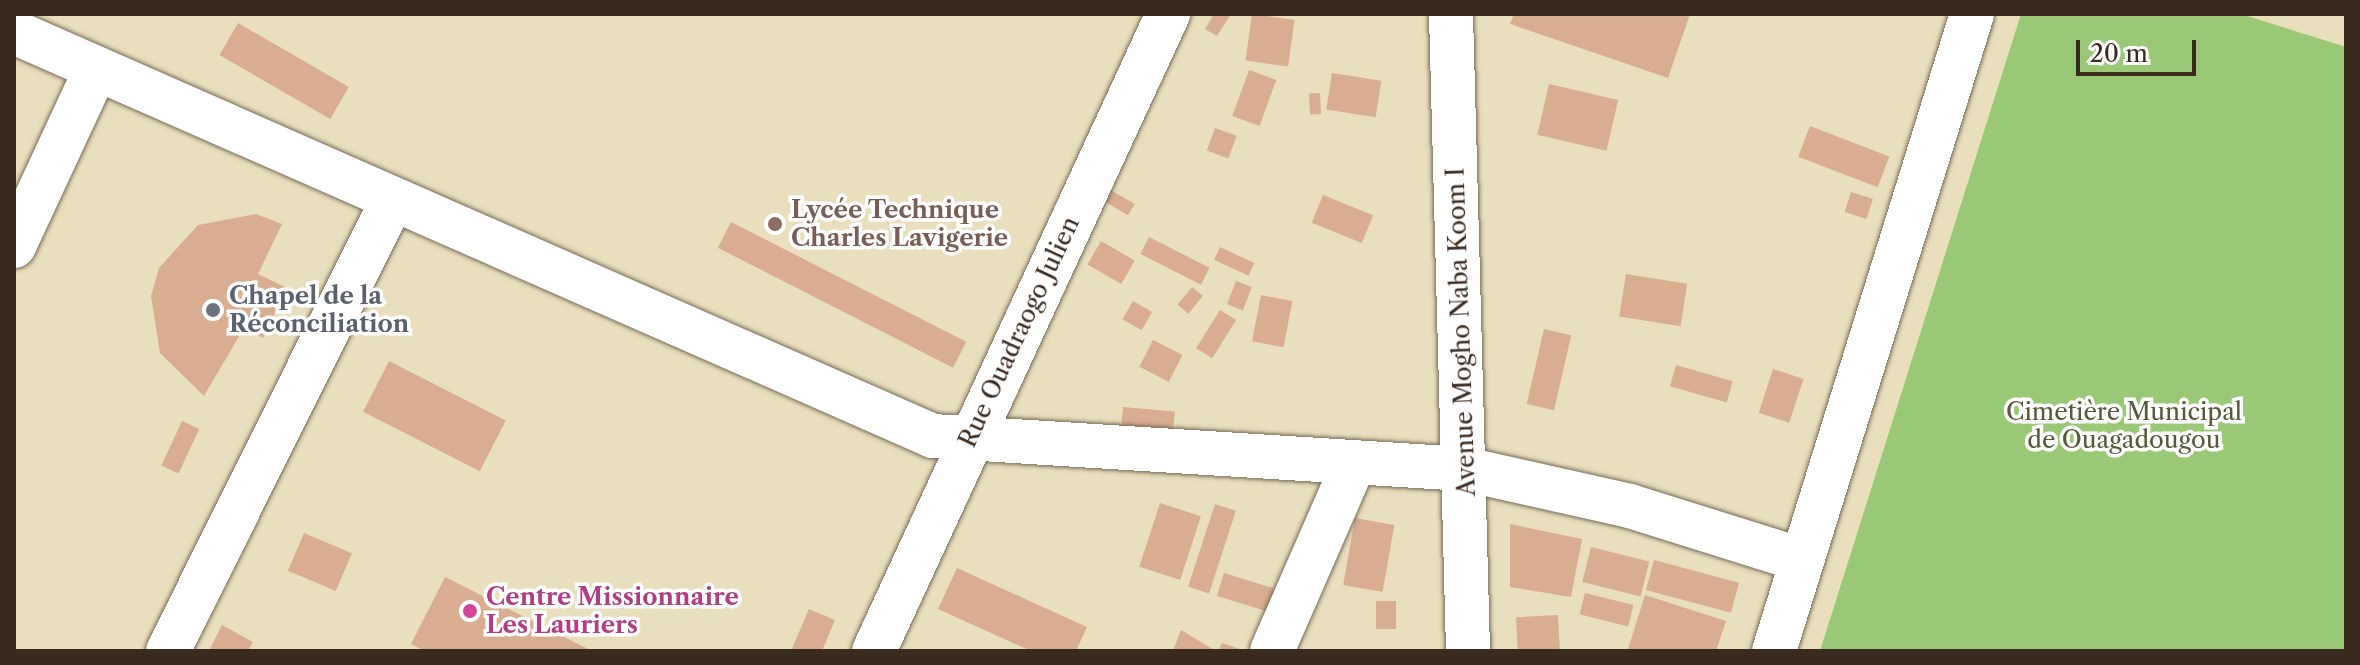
<!DOCTYPE html>
<html>
<head>
<meta charset="utf-8">
<style>
  body { margin:0 }
  #map { position:relative; width:2360px; height:665px; overflow:hidden; background:#e9dfbc; font-family:"Libre Caslon Text",serif }
  div>[style] { position:absolute }
  [style*='--x'] { left:calc(var(--x)*1px); top:calc(var(--y)*1px); width:calc(var(--w)*1px); rotate:calc(var(--a)*1deg) }
  .green>* { inset:0; background:#99c977 }
  .building>* { inset:0; background:#d8ad90; transform-origin:0 0 }
  .roads { filter:drop-shadow(0 0 2px #786955) drop-shadow(0 0 2px #786955) }
  .minor>* { height:44px; margin:-22px; padding:0 22px; transform-origin:22px; border-radius:22px; background:#fff }
  .dots>* { width:22px; height:22px; translate:-50% -50%; box-sizing:border-box; border:4px solid #fff; border-radius:50% }
  span { translate:-50% -50%; white-space:nowrap; text-align:center; line-height:1.15; -webkit-text-stroke:7px #fff; paint-order:stroke }
  .education-label { font-size:24px; color:#785e54; font-weight:700 }
  .left { translate:0 -50%; text-align:left }
  .worship-label { font-size:24px; color:#5b616d; font-weight:700 }
  .street-label { font-size:24px; color:#3b2a1e }
  .park-label { font-size:24px; color:#575a39 }
  .hotel-label { font-size:24px; color:#b23c85; font-weight:700 }
  .frame { position:absolute; inset:0; border:16px solid #3b2a1e; pointer-events:none }
  .scale { position:absolute; left:2076px; top:40px; width:120px; height:36px; box-sizing:border-box; border:4px solid #3b2a1e; border-top:0; padding-left:10px; font-size:24px; line-height:28px; white-space:nowrap; color:#3b2a1e; -webkit-text-stroke:6px #fff; paint-order:stroke }
</style>
</head>
<body>
<div id="map">
  <div class="green">
    <div style="clip-path:polygon(2021px 14px,2241px 14px,2346px 47px,2346px 651px,1820px 651px)"></div>
  </div>
  <div class="building">
    <div style="clip-path:polygon(1214px 14px,1231px 14px,1217px 36px,1205px 29px)"></div>
    <div style="left:1252px;top:14px;width:43px;height:47px;rotate:8deg"></div>
    <div style="clip-path:polygon(1514px 14px,1690px 14px,1668px 78px,1510px 24px)"></div>
    <div style="left:238px;top:23px;width:128px;height:37px;rotate:30deg"></div>
    <div style="left:1249px;top:70px;width:29px;height:49px;rotate:20deg"></div>
    <div style="left:1332px;top:73px;width:50px;height:37px;rotate:9deg"></div>
    <div style="left:1549px;top:84px;width:71px;height:52px;rotate:13deg"></div>
    <div style="left:1320px;top:93px;width:21px;height:11px;rotate:87deg"></div>
    <div style="left:1810px;top:126px;width:85px;height:33px;rotate:21deg"></div>
    <div style="left:1215px;top:128px;width:23px;height:24px;rotate:20deg"></div>
    <div style="left:1107px;top:188px;width:32px;height:13px;rotate:30deg"></div>
    <div style="left:1851px;top:192px;width:23px;height:21px;rotate:18deg"></div>
    <div style="left:1323px;top:195px;width:54px;height:30px;rotate:22deg"></div>
    <div style="clip-path:polygon(256px 214px,282px 224px,258px 274px,287px 288px,263px 338px,244px 328px,204px 396px,160px 353px,151px 296px,159px 268px,198px 225px)"></div>
    <div style="left:731px;top:222px;width:264px;height:29px;rotate:27deg"></div>
    <div style="left:1149px;top:237px;width:68px;height:19px;rotate:27deg"></div>
    <div style="left:1101px;top:241px;width:39px;height:27px;rotate:30deg"></div>
    <div style="left:1220px;top:247px;width:38px;height:14px;rotate:25deg"></div>
    <div style="left:1626px;top:274px;width:62px;height:43px;rotate:9deg"></div>
    <div style="left:1236px;top:281px;width:17px;height:25px;rotate:21deg"></div>
    <div style="left:1192px;top:287px;width:14px;height:23px;rotate:39deg"></div>
    <div style="left:1261px;top:295px;width:32px;height:47px;rotate:11deg"></div>
    <div style="left:1133px;top:301px;width:22px;height:21px;rotate:30deg"></div>
    <div style="left:1220px;top:310px;width:19px;height:45px;rotate:32deg"></div>
    <div style="left:1544px;top:329px;width:28px;height:77px;rotate:13deg"></div>
    <div style="left:1153px;top:340px;width:33px;height:30px;rotate:27deg"></div>
    <div style="left:389px;top:361px;width:131px;height:57px;rotate:27deg"></div>
    <div style="left:1676px;top:365px;width:59px;height:22px;rotate:16deg"></div>
    <div style="left:1773px;top:369px;width:32px;height:46px;rotate:18deg"></div>
    <div style="left:1123px;top:407px;width:52px;height:20px;rotate:5deg"></div>
    <div style="left:182px;top:421px;width:19px;height:49px;rotate:25deg"></div>
    <div style="left:1160px;top:503px;width:43px;height:67px;rotate:18deg"></div>
    <div style="left:1215px;top:504px;width:22px;height:87px;rotate:18deg"></div>
    <div style="left:1355px;top:518px;width:40px;height:68px;rotate:10deg"></div>
    <div style="clip-path:polygon(1510px 524px,1582px 539px,1571px 597px,1510px 587px)"></div>
    <div style="left:304px;top:533px;width:52px;height:41px;rotate:23deg"></div>
    <div style="left:1591px;top:547px;width:60px;height:36px;rotate:14deg"></div>
    <div style="left:1654px;top:560px;width:88px;height:31px;rotate:15deg"></div>
    <div style="clip-path:polygon(957px 568px,1087px 627px,1076px 651px,1031px 651px,938px 609px)"></div>
    <div style="left:1224px;top:573px;width:53px;height:24px;rotate:17deg"></div>
    <div style="clip-path:polygon(445px 577px,592px 651px,425px 651px,411px 644px)"></div>
    <div style="left:1585px;top:593px;width:50px;height:22px;rotate:14deg"></div>
    <div style="clip-path:polygon(1645px 595px,1726px 621px,1716px 651px,1628px 649px)"></div>
    <div style="left:1376px;top:601px;width:20px;height:28px"></div>
    <div style="clip-path:polygon(809px 609px,835px 620px,822px 651px,791px 651px)"></div>
    <div style="left:1558px;top:615px;width:36px;height:42px;rotate:87deg"></div>
    <div style="clip-path:polygon(222px 625px,253px 642px,248px 651px,209px 651px)"></div>
    <div style="clip-path:polygon(1181px 630px,1216px 651px,1173px 651px)"></div>
    <div style="clip-path:polygon(1222px 643px,1243px 650px,1243px 651px,1218px 651px)"></div>
  </div>
  <div class="roads">
    <div class="minor">
      <div style="--x:1451;--y:14;--w:637;--a:88.47"></div>
      <div style="--x:14;--y:32;--w:1004;--a:23.73"></div>
      <div style="--x:933;--y:436;--w:533;--a:3.55"></div>
      <div style="--x:1465;--y:469;--w:169;--a:12.6"></div>
      <div style="--x:1630;--y:506;--w:180;--a:17.4"></div>
      <div style="--x:14;--y:246;--w:195;--a:-65.1"></div>
      <div style="--x:168;--y:651;--w:503;--a:-63.54"></div>
      <div style="--x:874;--y:651;--w:702;--a:-65.22"></div>
      <div style="--x:1272;--y:651;--w:202;--a:-66.4"></div>
      <div style="--x:1774;--y:651;--w:667;--a:-72.73"></div>
    </div>
  </div>
  <div class="dots">
    <div style="left:775px;top:224px;background:#8d6e63"></div>
    <div style="left:213px;top:310px;background:#6b7280"></div>
    <div style="left:470px;top:611px;background:#d1479c"></div>
  </div>
  <div class="education-label">
    <span class="left" style="left:791px;top:224px">Lycée Technique<br>Charles Lavigerie</span>
  </div>
  <div class="worship-label">
    <span class="left" style="left:229px;top:310px">Chapel de la<br>Réconciliation</span>
  </div>
  <div class="street-label">
    <span style="left:1019px;top:332px;rotate:-65deg">Rue Ouadraogo Julien</span>
    <span style="left:1461px;top:332px;rotate:-92deg">Avenue Mogho Naba Koom I</span>
  </div>
  <div class="park-label">
    <span style="left:2124px;top:426px">Cimetière Municipal<br>de Ouagadougou</span>
  </div>
  <div class="hotel-label">
    <span class="left" style="left:486px;top:611px">Centre Missionnaire<br>Les Lauriers</span>
  </div>
  <div class="frame"></div>
  <div class="scale">20 m</div>
</div>
</body>
</html>
